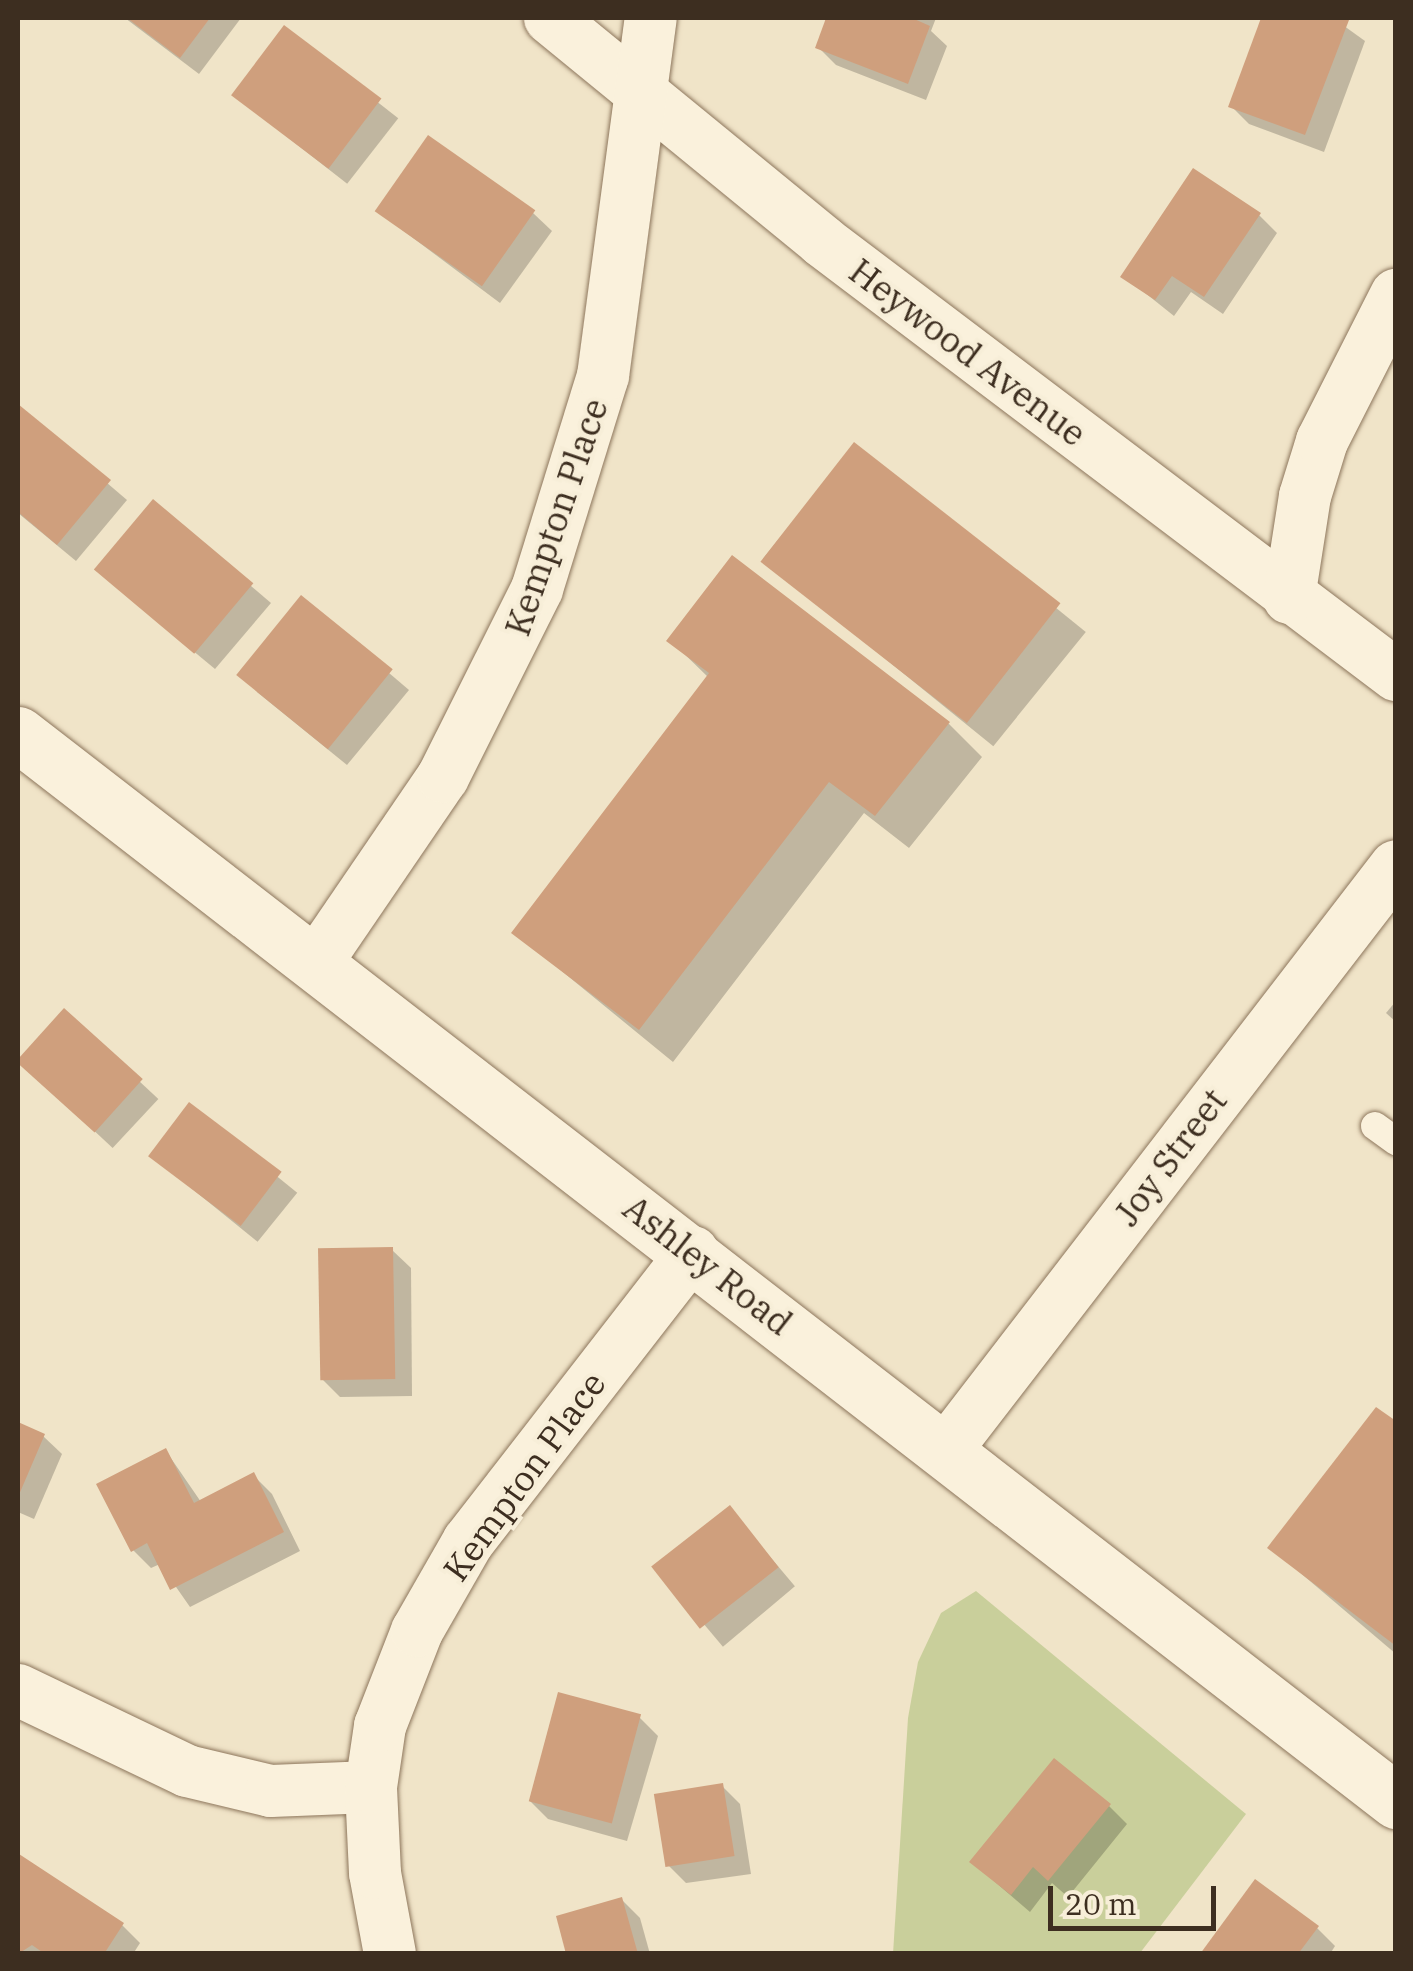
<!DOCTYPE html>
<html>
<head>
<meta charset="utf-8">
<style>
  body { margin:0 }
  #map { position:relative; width:1413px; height:1971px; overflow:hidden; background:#f0e4c8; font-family:"IBM Plex Serif",serif }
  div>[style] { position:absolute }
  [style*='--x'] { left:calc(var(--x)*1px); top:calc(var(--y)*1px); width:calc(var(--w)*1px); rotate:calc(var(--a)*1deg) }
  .green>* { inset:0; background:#c9cf9b }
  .shadow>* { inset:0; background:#0003; transform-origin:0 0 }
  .building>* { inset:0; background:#cf9f7d; transform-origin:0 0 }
  .roads { filter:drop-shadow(0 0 2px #8d765c) drop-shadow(0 0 2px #8d765c) }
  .lane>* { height:28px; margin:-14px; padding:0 14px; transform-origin:14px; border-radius:14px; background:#faf1dc }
  .street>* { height:52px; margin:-26px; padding:0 26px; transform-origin:26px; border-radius:26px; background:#faf1dc }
  .secondary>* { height:55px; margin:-27.5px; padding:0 27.5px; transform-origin:27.5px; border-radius:27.5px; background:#faf1dc }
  span { translate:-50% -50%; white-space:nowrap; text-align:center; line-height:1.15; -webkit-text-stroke:8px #f7eed8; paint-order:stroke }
  .street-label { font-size:35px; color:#3d2e20 }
  .frame { position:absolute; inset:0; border:20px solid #3d2e20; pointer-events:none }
  .scale { position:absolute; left:1048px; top:1886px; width:168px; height:45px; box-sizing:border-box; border:5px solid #3d2e20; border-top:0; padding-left:12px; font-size:30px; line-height:35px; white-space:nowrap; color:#3d2e20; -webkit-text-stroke:8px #f7eed8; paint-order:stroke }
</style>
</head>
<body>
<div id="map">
  <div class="green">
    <div style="clip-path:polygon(976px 1591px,1246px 1814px,1140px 1953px,893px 1954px,908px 1718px,918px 1662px,941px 1613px)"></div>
  </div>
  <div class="shadow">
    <div style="clip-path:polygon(125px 18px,241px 18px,199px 74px)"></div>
    <div style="clip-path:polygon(829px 18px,936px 18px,931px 31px,947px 46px,926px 100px,836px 65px,818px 47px)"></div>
    <div style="clip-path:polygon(1264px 18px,1333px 18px,1365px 41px,1324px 152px,1249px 124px,1231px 106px)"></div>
    <div style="left:284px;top:29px;width:145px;height:83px;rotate:38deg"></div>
    <div style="clip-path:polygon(377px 211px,533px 213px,552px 231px,500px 303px)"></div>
    <div style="clip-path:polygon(1259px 215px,1277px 233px,1223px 314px,1191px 292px,1174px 316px,1124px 276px)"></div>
    <div style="clip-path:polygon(18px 407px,127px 500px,76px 561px,18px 513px)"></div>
    <div style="left:855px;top:445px;width:297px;height:147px;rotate:39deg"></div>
    <div style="clip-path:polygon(153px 502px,271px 603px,215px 669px,116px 587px)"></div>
    <div style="clip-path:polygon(301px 598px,409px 690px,347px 765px,257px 692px)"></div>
    <div style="clip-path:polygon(670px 640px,949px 724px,982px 757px,909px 848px,864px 813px,673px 1062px,514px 932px,709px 678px)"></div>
    <div style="clip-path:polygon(1396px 1001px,1396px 1022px,1386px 1013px)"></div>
    <div style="left:64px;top:1011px;width:129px;height:67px;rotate:43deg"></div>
    <div style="left:190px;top:1106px;width:138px;height:63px;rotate:39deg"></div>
    <div style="clip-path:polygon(392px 1250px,411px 1268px,412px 1396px,340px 1397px,322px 1379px)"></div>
    <div style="clip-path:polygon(18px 1425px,43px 1436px,62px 1454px,34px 1519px,18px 1512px)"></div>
    <div style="clip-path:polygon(1396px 1425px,1396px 1654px,1271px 1548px)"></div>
    <div style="clip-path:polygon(166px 1451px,201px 1502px,253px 1475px,272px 1494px,300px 1551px,190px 1607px,160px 1564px,151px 1568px,133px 1550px)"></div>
    <div style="left:730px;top:1509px;width:101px;height:94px;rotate:50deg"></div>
    <div style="clip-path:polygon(639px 1717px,658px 1736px,627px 1841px,548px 1819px,530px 1801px)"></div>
    <div style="clip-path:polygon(722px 1786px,740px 1804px,751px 1874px,686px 1883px,668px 1865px)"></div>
    <div style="clip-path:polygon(1109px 1806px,1127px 1824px,1068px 1897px,1052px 1883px,1030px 1912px,972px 1862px)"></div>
    <div style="clip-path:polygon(20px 1858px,122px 1925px,140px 1943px,133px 1954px,18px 1954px)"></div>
    <div style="clip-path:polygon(622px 1900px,640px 1918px,650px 1954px,569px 1954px)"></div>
    <div style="clip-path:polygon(1317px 1928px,1335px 1946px,1330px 1954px,1203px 1954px)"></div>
  </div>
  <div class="building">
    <div style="clip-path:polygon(127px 18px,210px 18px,180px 58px)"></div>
    <div style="clip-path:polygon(826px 18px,912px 18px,930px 26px,908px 84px,815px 48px)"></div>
    <div style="clip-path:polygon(1261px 18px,1349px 20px,1305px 135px,1228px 107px)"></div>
    <div style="left:284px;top:25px;width:122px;height:88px;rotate:37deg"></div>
    <div style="left:428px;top:135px;width:131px;height:93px;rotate:35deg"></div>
    <div style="clip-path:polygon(1193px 168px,1261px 213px,1204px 297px,1172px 276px,1155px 300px,1120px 277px)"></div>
    <div style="clip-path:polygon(18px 404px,111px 480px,57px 545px,18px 512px)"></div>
    <div style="left:854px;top:442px;width:262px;height:152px;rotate:38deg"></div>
    <div style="left:153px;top:499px;width:131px;height:92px;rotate:40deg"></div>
    <div style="clip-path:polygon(732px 555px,950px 722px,875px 816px,829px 782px,639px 1030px,511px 933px,709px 673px,666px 641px)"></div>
    <div style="left:301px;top:595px;width:118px;height:103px;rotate:39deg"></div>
    <div style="left:64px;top:1008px;width:106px;height:72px;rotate:42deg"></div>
    <div style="left:189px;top:1102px;width:116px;height:68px;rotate:37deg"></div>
    <div style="left:393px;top:1247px;width:132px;height:75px;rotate:89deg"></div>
    <div style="clip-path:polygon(1376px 1407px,1396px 1421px,1396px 1646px,1267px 1548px)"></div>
    <div style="clip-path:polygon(18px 1422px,45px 1434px,18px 1497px)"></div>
    <div style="clip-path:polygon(166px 1448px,194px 1503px,254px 1472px,284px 1532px,170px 1590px,147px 1543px,131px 1552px,96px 1484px)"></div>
    <div style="left:730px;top:1505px;width:79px;height:100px;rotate:52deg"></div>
    <div style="left:558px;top:1692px;width:86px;height:113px;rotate:15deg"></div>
    <div style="clip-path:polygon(1054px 1758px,1111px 1804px,1048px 1881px,1033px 1867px,1011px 1895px,969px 1862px)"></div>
    <div style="left:723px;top:1783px;width:74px;height:70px;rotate:81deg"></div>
    <div style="clip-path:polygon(19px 1854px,124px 1923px,104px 1954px,45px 1954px,32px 1945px,18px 1954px)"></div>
    <div style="clip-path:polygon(1255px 1879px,1319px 1926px,1298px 1954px,1200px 1954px)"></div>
    <div style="clip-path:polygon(622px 1897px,638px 1954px,566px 1954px,556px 1916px)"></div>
  </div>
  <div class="roads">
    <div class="lane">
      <div style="--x:1375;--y:1126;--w:26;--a:36"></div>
    </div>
    <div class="street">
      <div style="--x:550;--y:18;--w:352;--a:39.3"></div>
      <div style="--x:822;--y:241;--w:720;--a:37.09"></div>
      <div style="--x:1289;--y:598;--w:103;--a:-81.1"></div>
      <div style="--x:1305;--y:496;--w:58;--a:-72.8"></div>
      <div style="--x:1322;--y:441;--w:164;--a:-63.1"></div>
      <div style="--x:316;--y:963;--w:225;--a:-55.7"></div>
      <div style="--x:443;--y:777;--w:210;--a:-63.4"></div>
      <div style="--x:537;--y:589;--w:223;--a:-72.8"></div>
      <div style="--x:603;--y:376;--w:361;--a:-82.4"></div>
      <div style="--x:946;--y:1450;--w:737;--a:-52.38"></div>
      <div style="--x:18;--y:1690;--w:187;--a:25.6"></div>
      <div style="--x:187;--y:1771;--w:86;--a:13.4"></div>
      <div style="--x:271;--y:1791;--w:100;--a:-2.3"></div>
      <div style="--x:390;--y:1954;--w:82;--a:-100.5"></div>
      <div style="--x:375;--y:1873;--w:86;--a:-92.7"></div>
      <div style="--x:371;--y:1787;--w:62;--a:-81.6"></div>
      <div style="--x:380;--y:1726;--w:102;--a:-68.7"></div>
      <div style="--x:417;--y:1631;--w:103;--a:-60.2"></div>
      <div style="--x:468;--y:1542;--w:367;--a:-52.2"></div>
    </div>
    <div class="secondary">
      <div style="--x:18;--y:734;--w:1743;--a:37.75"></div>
    </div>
  </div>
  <div class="street-label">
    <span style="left:968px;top:352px;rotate:37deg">Heywood Avenue</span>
    <span style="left:556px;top:517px;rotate:-71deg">Kempton Place</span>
    <span style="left:1170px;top:1157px;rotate:-53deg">Joy Street</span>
    <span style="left:708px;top:1265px;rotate:38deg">Ashley Road</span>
    <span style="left:524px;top:1476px;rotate:-54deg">Kempton Place</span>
  </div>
  <div class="frame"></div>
  <div class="scale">20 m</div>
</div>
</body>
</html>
